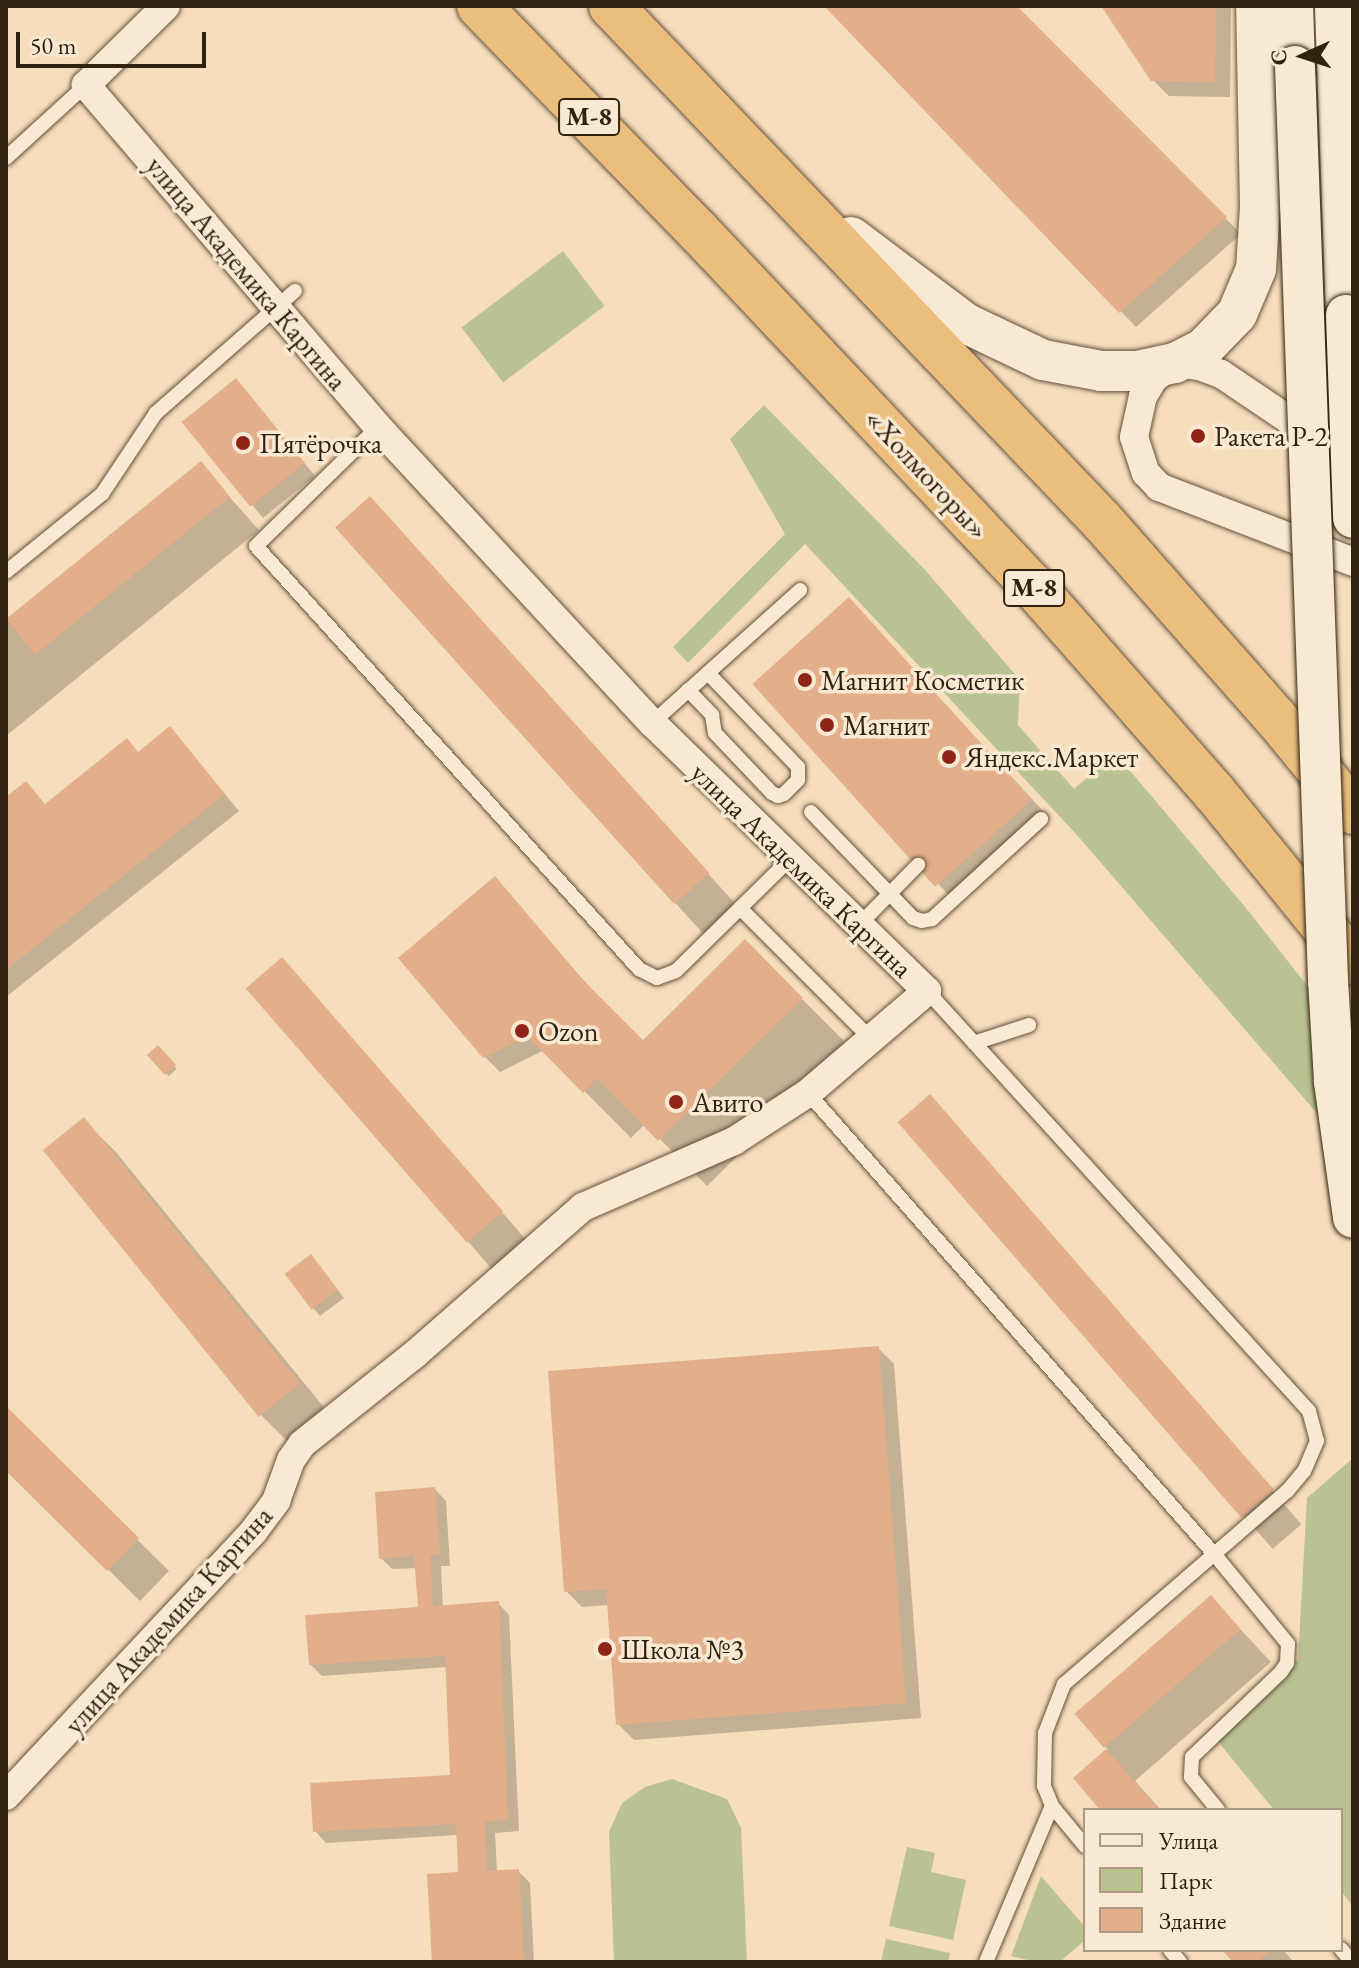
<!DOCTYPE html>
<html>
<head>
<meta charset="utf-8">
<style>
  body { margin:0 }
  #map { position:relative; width:1359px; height:1968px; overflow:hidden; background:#f6ddbb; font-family:"EB Garamond",serif }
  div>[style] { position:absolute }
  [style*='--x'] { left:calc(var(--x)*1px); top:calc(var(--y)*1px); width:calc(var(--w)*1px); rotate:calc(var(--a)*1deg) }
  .green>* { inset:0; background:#bac292; transform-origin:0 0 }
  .shadow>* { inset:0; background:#0003; transform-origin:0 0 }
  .building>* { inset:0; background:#e3af8b; transform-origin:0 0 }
  .roads { filter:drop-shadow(0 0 2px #62513b) drop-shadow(0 0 2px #62513b) }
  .lane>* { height:14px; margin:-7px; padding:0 7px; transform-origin:7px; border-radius:7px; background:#f9e9d3 }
  .street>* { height:28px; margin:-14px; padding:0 14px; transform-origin:14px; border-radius:14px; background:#f9e9d3 }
  .secondary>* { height:40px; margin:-20px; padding:0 20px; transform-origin:20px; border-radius:20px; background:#f9e9d3 }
  .highway>* { height:44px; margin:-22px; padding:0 22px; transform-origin:22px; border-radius:22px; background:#ebbe7e }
  .bridges { filter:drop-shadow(0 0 2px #312210) drop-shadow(0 0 2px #312210) }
  .secondary-bridge>* { height:40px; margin:-20px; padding:0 20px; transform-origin:20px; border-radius:20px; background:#f9e9d3 }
  .dots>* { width:22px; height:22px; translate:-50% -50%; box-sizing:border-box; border:4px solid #f9e9d3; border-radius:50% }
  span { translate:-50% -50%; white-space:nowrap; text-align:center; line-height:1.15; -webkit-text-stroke:7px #f9e9d3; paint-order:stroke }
  .shield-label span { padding:2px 6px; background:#f9e9d3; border:2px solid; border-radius:6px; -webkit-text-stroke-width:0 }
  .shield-label { font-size:26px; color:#312210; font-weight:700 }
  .street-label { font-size:28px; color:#312210 }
  .poi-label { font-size:28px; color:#312210 }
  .left { translate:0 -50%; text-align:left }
  .frame { position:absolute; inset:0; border:8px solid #312210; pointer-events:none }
  .legend { position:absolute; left:1083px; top:1808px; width:260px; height:144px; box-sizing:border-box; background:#f9e9d3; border:2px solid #a99985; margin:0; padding:10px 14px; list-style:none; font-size:24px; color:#312210 }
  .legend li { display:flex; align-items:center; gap:16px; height:40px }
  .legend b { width:40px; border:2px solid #a99985 }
  .north { position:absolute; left:1263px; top:16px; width:80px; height:80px; -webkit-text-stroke:6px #f9e9d3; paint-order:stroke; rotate:267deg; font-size:22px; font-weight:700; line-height:32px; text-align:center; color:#312210 }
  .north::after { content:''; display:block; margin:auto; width:28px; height:36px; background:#312210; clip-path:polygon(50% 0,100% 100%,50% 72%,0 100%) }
  .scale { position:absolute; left:16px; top:32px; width:190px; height:36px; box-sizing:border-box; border:4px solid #312210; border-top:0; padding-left:10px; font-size:24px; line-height:28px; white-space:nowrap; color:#312210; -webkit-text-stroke:6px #f9e9d3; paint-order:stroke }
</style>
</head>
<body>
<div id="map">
  <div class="green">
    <div style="left:563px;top:251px;width:69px;height:127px;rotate:53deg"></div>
    <div style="clip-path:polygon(764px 405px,926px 571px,1020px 680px,1018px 725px,1074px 789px,1115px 753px,1246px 908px,1353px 1044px,1353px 1155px,1077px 835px,805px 544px,688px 663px,673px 647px,785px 534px,730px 439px)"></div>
    <div style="clip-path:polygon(1353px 1458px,1353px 1906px,1341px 1891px,1341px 1810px,1274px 1810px,1211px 1733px,1298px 1660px,1307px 1498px)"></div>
    <div style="clip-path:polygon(672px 1779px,727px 1799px,741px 1828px,747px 1962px,614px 1962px,609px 1832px,622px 1803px,645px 1787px)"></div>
    <div style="clip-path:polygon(907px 1847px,935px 1853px,931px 1872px,966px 1880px,953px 1940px,889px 1926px)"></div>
    <div style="clip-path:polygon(1041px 1876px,1085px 1927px,1085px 1940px,1060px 1962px,1036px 1962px,1011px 1956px)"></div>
    <div style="clip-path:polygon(886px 1939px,950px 1953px,948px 1962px,881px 1962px)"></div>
  </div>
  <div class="shadow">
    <div style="clip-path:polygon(827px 6px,1014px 6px,1241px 234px,1136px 327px)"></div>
    <div style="clip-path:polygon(1103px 6px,1231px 6px,1230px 97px,1169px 96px,1153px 80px)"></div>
    <div style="clip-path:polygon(247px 392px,315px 476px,263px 518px,184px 423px)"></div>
    <div style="clip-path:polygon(200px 464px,259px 530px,6px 736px,6px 622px)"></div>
    <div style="left:370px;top:498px;width:550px;height:44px;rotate:48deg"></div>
    <div style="clip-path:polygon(860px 611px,1043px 811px,950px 896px,939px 885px)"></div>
    <div style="clip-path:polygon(170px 728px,239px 811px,6px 997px,6px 799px,46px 806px,127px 741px,139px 753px)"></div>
    <div style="clip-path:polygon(495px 878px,599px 998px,643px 1043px,745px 942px,849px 1046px,707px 1186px,645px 1124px,631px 1138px,544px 1050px,500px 1072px,484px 1056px)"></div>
    <div style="left:282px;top:959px;width:379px;height:45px;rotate:49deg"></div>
    <div style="left:158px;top:1048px;width:28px;height:11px;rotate:48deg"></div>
    <div style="left:930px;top:1097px;width:566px;height:38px;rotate:49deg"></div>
    <div style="clip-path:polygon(83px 1120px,115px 1151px,331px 1416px,293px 1447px,262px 1416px,46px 1151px)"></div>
    <div style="clip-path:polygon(318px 1264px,344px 1298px,320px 1316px,313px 1308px)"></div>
    <div style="clip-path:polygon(878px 1348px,894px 1364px,921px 1718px,634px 1740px,618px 1724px,609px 1605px,582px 1607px,566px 1591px)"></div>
    <div style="clip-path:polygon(6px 1409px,169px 1571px,140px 1601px,6px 1468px)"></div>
    <div style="clip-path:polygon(435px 1489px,446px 1501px,450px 1566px,441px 1566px,443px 1608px,498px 1603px,509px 1615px,519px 1831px,495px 1833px,497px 1872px,518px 1871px,530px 1883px,534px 1962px,434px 1962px,460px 1874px,458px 1835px,326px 1843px,315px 1831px,452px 1777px,447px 1667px,322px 1676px,310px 1664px,420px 1609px,417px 1568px,392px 1569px,381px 1558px)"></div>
    <div style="clip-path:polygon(1211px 1598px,1271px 1662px,1135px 1781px,1161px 1810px,1103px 1810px,1075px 1778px,1108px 1750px,1078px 1715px)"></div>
    <div style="clip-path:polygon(1225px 1950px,1283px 1950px,1294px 1962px,1235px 1962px)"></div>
  </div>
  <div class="building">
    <div style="clip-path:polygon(824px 6px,1017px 6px,1227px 217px,1119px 313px)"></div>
    <div style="clip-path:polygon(1101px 6px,1216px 6px,1215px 82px,1151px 81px)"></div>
    <div style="left:236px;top:378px;width:109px;height:70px;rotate:51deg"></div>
    <div style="left:201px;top:461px;width:46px;height:251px;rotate:51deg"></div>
    <div style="left:370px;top:496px;width:507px;height:47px;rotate:48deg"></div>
    <div style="left:849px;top:597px;width:273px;height:130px;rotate:48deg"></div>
    <div style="clip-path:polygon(170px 726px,225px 794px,6px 970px,6px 797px,26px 781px,45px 804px,127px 738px,138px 752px)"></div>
    <div style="clip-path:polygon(495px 876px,583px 980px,643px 1040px,745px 939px,803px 998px,658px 1141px,597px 1078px,583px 1093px,527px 1036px,483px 1058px,398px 958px)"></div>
    <div style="left:282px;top:957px;width:337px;height:48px;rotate:49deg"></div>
    <div style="left:158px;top:1045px;width:27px;height:15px;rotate:48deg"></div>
    <div style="left:930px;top:1094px;width:524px;height:43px;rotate:49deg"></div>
    <div style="left:84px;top:1117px;width:343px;height:53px;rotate:51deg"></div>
    <div style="left:311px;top:1254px;width:45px;height:33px;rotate:53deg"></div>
    <div style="clip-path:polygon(879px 1346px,906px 1703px,616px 1725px,606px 1589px,564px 1592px,548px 1371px)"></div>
    <div style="clip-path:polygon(6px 1406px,139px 1538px,107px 1571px,6px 1471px)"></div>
    <div style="clip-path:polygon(435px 1487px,440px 1555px,430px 1555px,433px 1606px,499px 1601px,508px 1820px,485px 1822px,487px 1871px,519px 1869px,524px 1962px,432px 1962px,427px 1874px,458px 1872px,456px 1824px,313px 1832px,310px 1783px,450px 1775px,445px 1656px,309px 1665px,305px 1615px,418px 1607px,414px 1556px,379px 1559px,375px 1492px)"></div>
    <div style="left:1211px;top:1595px;width:45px;height:181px;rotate:49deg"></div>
    <div style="clip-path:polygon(1106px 1749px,1159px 1810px,1100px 1810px,1073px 1778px)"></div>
    <div style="clip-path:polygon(1222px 1950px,1271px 1950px,1258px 1962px,1233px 1962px)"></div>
  </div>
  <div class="roads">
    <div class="lane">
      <div style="--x:6;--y:158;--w:108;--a:-42.4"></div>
      <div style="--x:378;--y:427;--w:170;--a:135.7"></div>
      <div style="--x:256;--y:546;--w:571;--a:47.84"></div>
      <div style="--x:639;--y:969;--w:20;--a:27"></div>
      <div style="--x:657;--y:978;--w:20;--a:-20"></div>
      <div style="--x:676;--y:971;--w:158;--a:-44.5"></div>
      <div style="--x:6;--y:572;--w:124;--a:-39.1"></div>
      <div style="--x:102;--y:494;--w:97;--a:-56.3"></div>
      <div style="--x:156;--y:413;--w:185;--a:-41.3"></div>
      <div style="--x:688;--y:690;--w:35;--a:46"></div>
      <div style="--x:712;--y:715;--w:18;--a:81"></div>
      <div style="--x:715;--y:733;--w:83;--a:46.5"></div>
      <div style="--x:772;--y:793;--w:7;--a:27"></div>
      <div style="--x:778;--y:796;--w:6;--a:-18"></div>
      <div style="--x:784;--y:794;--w:20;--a:-45"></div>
      <div style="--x:798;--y:780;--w:13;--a:-90"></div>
      <div style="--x:798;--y:767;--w:130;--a:-133.8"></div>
      <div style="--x:652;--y:723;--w:199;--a:-41.9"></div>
      <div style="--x:811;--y:812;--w:147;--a:46.1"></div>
      <div style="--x:913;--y:918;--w:9;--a:18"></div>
      <div style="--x:922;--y:921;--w:10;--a:-11"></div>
      <div style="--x:932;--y:919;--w:148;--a:-42.5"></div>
      <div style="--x:740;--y:908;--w:185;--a:45"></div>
      <div style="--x:858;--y:926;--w:86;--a:-45.5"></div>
      <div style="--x:927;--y:991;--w:568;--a:47.71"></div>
      <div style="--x:1309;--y:1411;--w:31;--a:75"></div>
      <div style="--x:1317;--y:1441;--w:33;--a:113"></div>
      <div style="--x:1304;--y:1471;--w:26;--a:130"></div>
      <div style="--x:1287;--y:1491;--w:295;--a:139.1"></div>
      <div style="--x:1064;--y:1684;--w:53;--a:111.2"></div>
      <div style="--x:1045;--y:1733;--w:53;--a:91.1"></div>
      <div style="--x:1044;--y:1786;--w:22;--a:68"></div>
      <div style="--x:1052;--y:1806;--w:52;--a:50.5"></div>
      <div style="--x:974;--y:1043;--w:58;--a:-18.1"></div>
      <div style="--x:808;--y:1093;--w:616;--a:48.62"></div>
      <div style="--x:1215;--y:1555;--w:115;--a:50.6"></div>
      <div style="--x:1288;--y:1644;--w:19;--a:93"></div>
      <div style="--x:1287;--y:1663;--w:11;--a:124"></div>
      <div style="--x:1281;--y:1672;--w:123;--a:136.3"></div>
      <div style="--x:1192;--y:1757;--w:20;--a:93"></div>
      <div style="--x:1191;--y:1777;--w:43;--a:50.7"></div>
      <div style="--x:1341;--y:1949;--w:17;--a:50"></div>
      <div style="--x:1170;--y:1950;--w:16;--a:50"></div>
      <div style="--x:986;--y:1962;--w:169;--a:-67.1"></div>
    </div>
    <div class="street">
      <div style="--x:1319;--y:440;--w:118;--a:-146"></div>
      <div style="--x:1221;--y:374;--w:23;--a:-160"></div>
      <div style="--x:1199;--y:366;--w:24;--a:-173"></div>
      <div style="--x:1175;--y:363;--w:26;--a:144"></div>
      <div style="--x:1154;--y:378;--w:21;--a:121"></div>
      <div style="--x:1143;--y:396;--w:42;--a:102.4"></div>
      <div style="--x:1134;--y:437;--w:38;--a:72"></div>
      <div style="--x:1146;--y:473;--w:19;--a:47"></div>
      <div style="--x:1159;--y:487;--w:208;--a:21.1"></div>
      <div style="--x:6;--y:1796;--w:362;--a:-46.9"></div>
      <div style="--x:253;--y:1532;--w:39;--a:-53"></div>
      <div style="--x:276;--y:1501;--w:44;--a:-69.9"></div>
      <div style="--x:291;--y:1460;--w:19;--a:-55"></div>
      <div style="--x:302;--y:1444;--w:143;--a:-38.5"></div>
      <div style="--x:414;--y:1355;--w:225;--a:-41.2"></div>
      <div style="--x:583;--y:1207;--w:165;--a:-23.6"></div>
      <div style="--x:734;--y:1141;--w:88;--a:-33"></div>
      <div style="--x:808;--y:1093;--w:157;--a:-40.6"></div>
      <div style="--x:927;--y:991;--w:384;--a:-135.7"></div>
      <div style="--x:652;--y:723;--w:403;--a:-132.8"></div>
      <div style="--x:378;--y:427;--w:450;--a:-130.5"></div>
      <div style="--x:86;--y:85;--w:112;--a:-44.6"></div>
    </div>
    <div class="secondary">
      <div style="--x:1293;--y:6;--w:60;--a:88.1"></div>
      <div style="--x:1335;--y:6;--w:309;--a:88"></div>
      <div style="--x:851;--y:237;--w:143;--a:37"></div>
      <div style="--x:965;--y:323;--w:86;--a:25.4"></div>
      <div style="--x:1043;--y:360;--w:59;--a:10.7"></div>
      <div style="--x:1101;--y:371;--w:36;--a:0"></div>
      <div style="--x:1137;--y:371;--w:39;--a:-12"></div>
      <div style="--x:1175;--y:363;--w:33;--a:-27"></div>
      <div style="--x:1204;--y:348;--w:47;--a:-45.9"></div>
      <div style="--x:1237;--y:314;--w:49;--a:-67.1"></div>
      <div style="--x:1256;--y:269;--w:62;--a:-86.3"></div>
      <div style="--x:1260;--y:207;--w:201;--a:-91.1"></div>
    </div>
    <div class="highway">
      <div style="--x:479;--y:6;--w:313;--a:45.8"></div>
      <div style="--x:697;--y:230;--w:488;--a:46.7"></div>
      <div style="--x:1032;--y:585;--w:276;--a:48.7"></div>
      <div style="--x:1214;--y:792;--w:220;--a:50.9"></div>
      <div style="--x:611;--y:6;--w:712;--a:46.37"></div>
      <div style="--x:1102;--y:521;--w:278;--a:48.6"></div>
      <div style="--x:1286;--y:730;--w:106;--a:50.7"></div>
    </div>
  </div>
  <div class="bridges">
    <div class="secondary-bridge">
      <div style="--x:1295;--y:66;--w:915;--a:87.93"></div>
      <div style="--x:1328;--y:980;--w:102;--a:86.6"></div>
      <div style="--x:1334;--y:1082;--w:137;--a:82"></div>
      <div style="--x:1346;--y:315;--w:203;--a:88"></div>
    </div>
  </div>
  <div class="dots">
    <div style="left:1198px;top:436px;background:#8f2418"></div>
    <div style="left:243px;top:443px;background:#8f2418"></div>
    <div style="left:805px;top:680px;background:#8f2418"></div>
    <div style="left:827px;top:725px;background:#8f2418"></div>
    <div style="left:949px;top:757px;background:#8f2418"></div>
    <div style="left:522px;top:1031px;background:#8f2418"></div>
    <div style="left:676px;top:1102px;background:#8f2418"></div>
    <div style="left:605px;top:1649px;background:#8f2418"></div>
  </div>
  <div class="shield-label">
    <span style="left:589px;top:117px">М-8</span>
    <span style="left:1034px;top:588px">М-8</span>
  </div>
  <div class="street-label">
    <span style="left:247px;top:273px;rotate:50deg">улица Академика Каргина</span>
    <span style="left:927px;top:474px;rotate:47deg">«Холмогоры»</span>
    <span style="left:802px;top:870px;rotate:44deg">улица Академика Каргина</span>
    <span style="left:168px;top:1620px;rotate:-48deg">улица Академика Каргина</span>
  </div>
  <div class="poi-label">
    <span class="left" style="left:1214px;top:436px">Ракета Р-2</span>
    <span class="left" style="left:259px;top:443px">Пятёрочка</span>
    <span class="left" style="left:821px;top:680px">Магнит Косметик</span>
    <span class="left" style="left:843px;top:725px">Магнит</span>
    <span class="left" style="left:965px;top:757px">Яндекс.Маркет</span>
    <span class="left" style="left:538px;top:1031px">Ozon</span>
    <span class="left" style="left:692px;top:1102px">Авито</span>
    <span class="left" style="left:621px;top:1649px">Школа №3</span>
  </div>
  <div class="frame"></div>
  <ul class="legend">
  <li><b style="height:10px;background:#f9e9d3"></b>Улица</li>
  <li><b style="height:22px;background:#bac292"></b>Парк</li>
  <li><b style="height:22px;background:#e3af8b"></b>Здание</li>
  </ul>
  <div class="north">С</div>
  <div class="scale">50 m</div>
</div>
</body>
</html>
